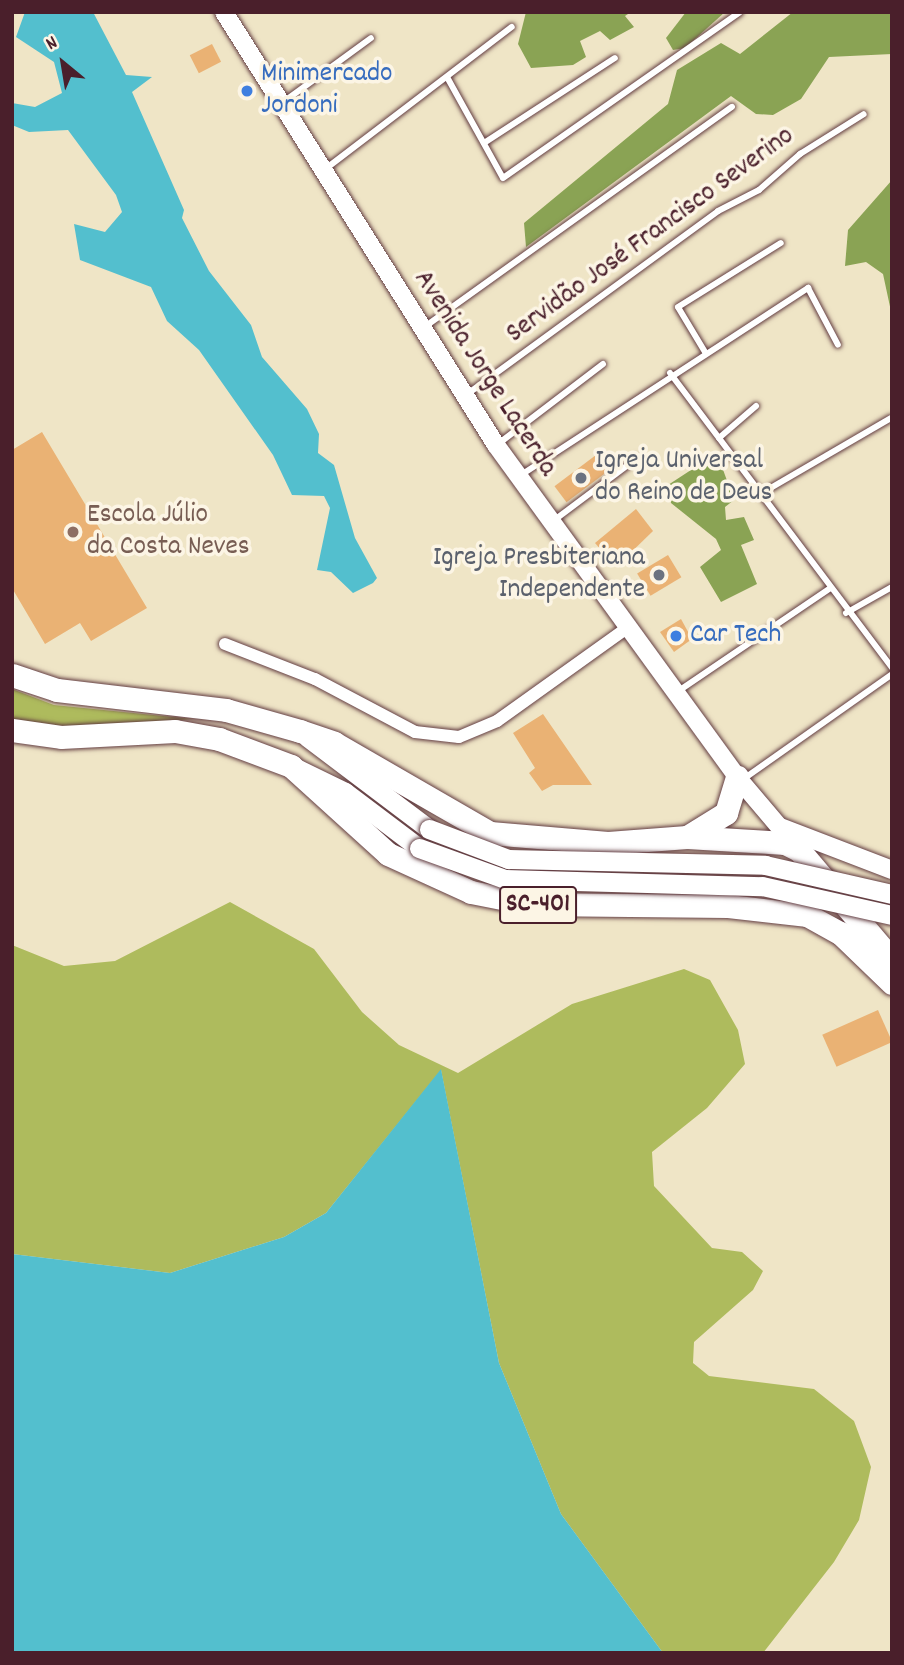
<!DOCTYPE html>
<html>
<head>
<meta charset="utf-8">
<style>
  body { margin:0 }
  #map { position:relative; width:904px; height:1665px; overflow:hidden; background:#efe5c6; font-family:Dekko,sans-serif }
  div>[style] { position:absolute }
  [style*='--x'] { left:calc(var(--x)*1px); top:calc(var(--y)*1px); width:calc(var(--w)*1px); rotate:calc(var(--a)*1deg) }
  .green>* { inset:0; background:#aebb5d }
  .forest>* { inset:0; background:#8aa354 }
  .water>* { inset:0; background:#53bfce }
  .building>* { inset:0; background:#eab274; transform-origin:0 0 }
  .roads { filter:drop-shadow(0 0 2px #633d42) drop-shadow(0 0 2px #633d42) }
  .lane>* { height:6px; margin:-3px; padding:0 3px; transform-origin:3px; border-radius:3px; background:#fff }
  .street>* { height:12px; margin:-6px; padding:0 6px; transform-origin:6px; border-radius:6px; background:#fff }
  .secondary>* { height:18px; margin:-9px; padding:0 9px; transform-origin:9px; border-radius:9px; background:#fff }
  .primary>* { height:19px; margin:-9.5px; padding:0 9.5px; transform-origin:9.5px; border-radius:9.5px; background:#fff }
  .highway>* { height:23px; margin:-11.5px; padding:0 11.5px; transform-origin:11.5px; border-radius:11.5px; background:#fff }
  .bridges { filter:drop-shadow(0 0 2px #633d42) drop-shadow(0 0 2px #633d42) }
  .primary-bridge>* { height:19px; margin:-9.5px; padding:0 9.5px; transform-origin:9.5px; border-radius:9.5px; background:#fff }
  .dots>* { width:19px; height:19px; translate:-50% -50%; box-sizing:border-box; border:4px solid #fcf5e5; border-radius:50% }
  span { translate:-50% -50%; white-space:nowrap; text-align:center; line-height:1.15; -webkit-text-stroke:7px #fcf5e5; paint-order:stroke }
  .shield-label span { padding:2px 5px; background:#fcf5e5; border:2px solid; border-radius:5px; -webkit-text-stroke-width:0 }
  .shield-label { font-size:26px; color:#4a1f2b; font-weight:700 }
  .shop-label { font-size:28px; color:#366cbe }
  .left { translate:0 -50%; text-align:left }
  .street-label { font-size:28px; color:#4a1f2b }
  .worship-label { font-size:28px; color:#5b616d }
  .right { translate:-100% -50%; text-align:right }
  .education-label { font-size:28px; color:#785e54 }
  .frame { position:absolute; inset:0; border:14px solid #4a1f2b; pointer-events:none }
  .north { position:absolute; left:28px; top:28px; width:70px; height:70px; -webkit-text-stroke:5px #fcf5e5; paint-order:stroke; rotate:330deg; font-size:19px; font-weight:700; line-height:28px; text-align:center; color:#4a1f2b }
  .north::after { content:''; display:block; margin:auto; width:24px; height:32px; background:#4a1f2b; clip-path:polygon(50% 0,100% 100%,50% 72%,0 100%) }
</style>
</head>
<body>
<div id="map">
  <div class="green">
    <div style="clip-path:polygon(12px 689px,54px 705px,193px 719px,80px 728px,23px 722px,12px 719px)"></div>
    <div style="clip-path:polygon(230px 902px,314px 949px,362px 1012px,399px 1045px,458px 1073px,572px 1004px,684px 969px,710px 980px,738px 1030px,745px 1064px,707px 1108px,652px 1152px,654px 1186px,712px 1248px,742px 1252px,763px 1271px,753px 1290px,694px 1342px,693px 1363px,709px 1376px,814px 1389px,854px 1421px,871px 1467px,859px 1520px,834px 1562px,763px 1653px,663px 1653px,561px 1514px,499px 1363px,441px 1070px,326px 1213px,284px 1237px,170px 1273px,12px 1254px,12px 945px,64px 966px,115px 961px)"></div>
  </div>
  <div class="forest">
    <div style="clip-path:polygon(526px 12px,631px 12px,625px 16px,634px 27px,610px 40px,600px 31px,580px 41px,586px 57px,573px 65px,531px 68px,518px 44px)"></div>
    <div style="clip-path:polygon(686px 12px,725px 12px,685px 48px,673px 50px,666px 38px)"></div>
    <div style="clip-path:polygon(793px 12px,892px 12px,892px 54px,829px 57px,801px 99px,773px 115px,756px 114px,731px 96px,526px 247px,524px 223px,668px 104px,677px 70px,721px 43px,740px 54px)"></div>
    <div style="clip-path:polygon(892px 180px,892px 316px,883px 274px,866px 262px,845px 266px,848px 230px)"></div>
    <div style="clip-path:polygon(717px 453px,734px 500px,725px 507px,726px 520px,744px 517px,754px 540px,741px 545px,757px 584px,721px 602px,700px 567px,721px 550px,716px 539px,671px 503px,668px 485px)"></div>
  </div>
  <div class="water">
    <div style="clip-path:polygon(25px 12px,93px 12px,126px 75px,152px 77px,132px 92px,184px 210px,182px 218px,209px 271px,251px 325px,262px 357px,307px 409px,319px 434px,318px 453px,334px 465px,355px 538px,377px 578px,373px 583px,353px 593px,331px 572px,317px 570px,330px 508px,324px 496px,292px 495px,273px 455px,199px 350px,167px 321px,151px 287px,80px 260px,74px 224px,105px 232px,122px 212px,116px 195px,68px 130px,29px 132px,12px 125px,12px 103px,35px 107px,62px 93px,54px 62px,16px 37px)"></div>
    <div style="clip-path:polygon(441px 1069px,499px 1363px,561px 1514px,663px 1653px,12px 1653px,12px 1254px,170px 1273px,284px 1237px,326px 1213px)"></div>
  </div>
  <div class="building">
    <div style="left:212px;top:44px;width:20px;height:25px;rotate:63deg"></div>
    <div style="clip-path:polygon(42px 432px,147px 608px,91px 641px,80px 623px,45px 644px,12px 588px,12px 450px)"></div>
    <div style="left:596px;top:455px;width:20px;height:52px;rotate:53deg"></div>
    <div style="clip-path:polygon(636px 509px,653px 531px,616px 567px,595px 543px)"></div>
    <div style="left:668px;top:555px;width:26px;height:36px;rotate:59deg"></div>
    <div style="clip-path:polygon(681px 619px,692px 639px,674px 652px,660px 632px)"></div>
    <div style="clip-path:polygon(543px 714px,592px 785px,553px 785px,542px 791px,529px 773px,535px 768px,513px 733px)"></div>
    <div style="left:878px;top:1010px;width:35px;height:61px;rotate:66deg"></div>
  </div>
  <div class="roads">
    <div class="lane">
      <div style="--x:447;--y:77;--w:115;--a:61"></div>
      <div style="--x:503;--y:178;--w:289;--a:-35"></div>
      <div style="--x:282;--y:103;--w:110;--a:-36.1"></div>
      <div style="--x:484;--y:143;--w:156;--a:-33"></div>
      <div style="--x:324;--y:170;--w:236;--a:-37.3"></div>
      <div style="--x:423;--y:328;--w:380;--a:-35.6"></div>
      <div style="--x:705;--y:352;--w:52;--a:-121"></div>
      <div style="--x:678;--y:307;--w:121;--a:-31.9"></div>
      <div style="--x:670;--y:373;--w:369;--a:53"></div>
      <div style="--x:466;--y:395;--w:312;--a:-36.1"></div>
      <div style="--x:718;--y:211;--w:46;--a:-27.1"></div>
      <div style="--x:759;--y:190;--w:55;--a:-41.3"></div>
      <div style="--x:800;--y:154;--w:75;--a:-32"></div>
      <div style="--x:719;--y:438;--w:49;--a:-40.9"></div>
      <div style="--x:498;--y:444;--w:132;--a:-37.3"></div>
      <div style="--x:521;--y:475;--w:343;--a:-33.1"></div>
      <div style="--x:808;--y:288;--w:64;--a:62.2"></div>
      <div style="--x:762;--y:493;--w:149;--a:-30.2"></div>
      <div style="--x:553;--y:521;--w:104;--a:-36.8"></div>
      <div style="--x:846;--y:613;--w:53;--a:-29.5"></div>
      <div style="--x:677;--y:692;--w:184;--a:-34.1"></div>
      <div style="--x:742;--y:780;--w:184;--a:-35.2"></div>
    </div>
    <div class="street">
      <div style="--x:225;--y:644;--w:97;--a:21.3"></div>
      <div style="--x:315;--y:679;--w:113;--a:27.9"></div>
      <div style="--x:415;--y:732;--w:44;--a:6.5"></div>
      <div style="--x:459;--y:737;--w:41;--a:-22.8"></div>
      <div style="--x:497;--y:721;--w:160;--a:-35.6"></div>
    </div>
    <div class="secondary">
      <div style="--x:224;--y:12;--w:511;--a:57.86"></div>
      <div style="--x:496;--y:445;--w:410;--a:54"></div>
      <div style="--x:737;--y:777;--w:96;--a:49.7"></div>
      <div style="--x:780;--y:827;--w:120;--a:21"></div>
    </div>
    <div class="primary">
      <div style="--x:307;--y:737;--w:153;--a:37"></div>
      <div style="--x:298;--y:769;--w:52;--a:26.1"></div>
      <div style="--x:345;--y:792;--w:93;--a:37.1"></div>
    </div>
    <div class="highway">
      <div style="--x:12;--y:675;--w:47;--a:18.4"></div>
      <div style="--x:57;--y:690;--w:170;--a:6.7"></div>
      <div style="--x:226;--y:710;--w:77;--a:15.8"></div>
      <div style="--x:300;--y:731;--w:36;--a:19"></div>
      <div style="--x:334;--y:743;--w:180;--a:30"></div>
      <div style="--x:490;--y:833;--w:118;--a:4.8"></div>
      <div style="--x:608;--y:843;--w:79;--a:-4.3"></div>
      <div style="--x:687;--y:837;--w:98;--a:3.5"></div>
      <div style="--x:785;--y:843;--w:16;--a:27"></div>
      <div style="--x:799;--y:850;--w:144;--a:49.8"></div>
      <div style="--x:12;--y:730;--w:49;--a:8.1"></div>
      <div style="--x:61;--y:737;--w:114;--a:-3"></div>
      <div style="--x:175;--y:731;--w:45;--a:10.3"></div>
      <div style="--x:219;--y:739;--w:77;--a:20.6"></div>
      <div style="--x:291;--y:766;--w:131;--a:42.2"></div>
      <div style="--x:388;--y:854;--w:91;--a:24.6"></div>
      <div style="--x:471;--y:892;--w:62;--a:11.1"></div>
      <div style="--x:532;--y:904;--w:196;--a:0.6"></div>
      <div style="--x:728;--y:906;--w:80;--a:6.5"></div>
      <div style="--x:807;--y:915;--w:38;--a:29"></div>
      <div style="--x:840;--y:933;--w:72;--a:43.9"></div>
      <div style="--x:687;--y:837;--w:46;--a:-31.6"></div>
      <div style="--x:726;--y:813;--w:38;--a:-73"></div>
    </div>
  </div>
  <div class="bridges">
    <div class="primary-bridge">
      <div style="--x:429;--y:829;--w:85;--a:20.8"></div>
      <div style="--x:508;--y:859;--w:257;--a:1.3"></div>
      <div style="--x:765;--y:865;--w:130;--a:12.9"></div>
      <div style="--x:419;--y:848;--w:91;--a:19.8"></div>
      <div style="--x:505;--y:879;--w:257;--a:1.6"></div>
      <div style="--x:762;--y:886;--w:133;--a:12.6"></div>
    </div>
  </div>
  <div class="dots">
    <div style="left:247px;top:91px;background:#3f7fe0"></div>
    <div style="left:581px;top:478px;background:#6b7280"></div>
    <div style="left:73px;top:532px;background:#8d6e63"></div>
    <div style="left:659px;top:575px;background:#6b7280"></div>
    <div style="left:676px;top:636px;background:#3f7fe0"></div>
  </div>
  <div class="shield-label">
    <span style="left:538px;top:905px">SC-401</span>
  </div>
  <div class="shop-label">
    <span class="left" style="left:261px;top:91px">Minimercado<br>Jordoni</span>
    <span class="left" style="left:690px;top:636px">Car Tech</span>
  </div>
  <div class="street-label">
    <span style="left:651px;top:236px;rotate:-36deg">Servidão José Francisco Severino</span>
    <span style="left:484px;top:374px;rotate:57deg">Avenida Jorge Lacerda</span>
  </div>
  <div class="worship-label">
    <span class="left" style="left:595px;top:478px">Igreja Universal<br>do Reino de Deus</span>
    <span class="right" style="left:645px;top:575px">Igreja Presbiteriana<br>Independente</span>
  </div>
  <div class="education-label">
    <span class="left" style="left:87px;top:532px">Escola Júlio<br>da Costa Neves</span>
  </div>
  <div class="frame"></div>
  <div class="north">N</div>
</div>
</body>
</html>
